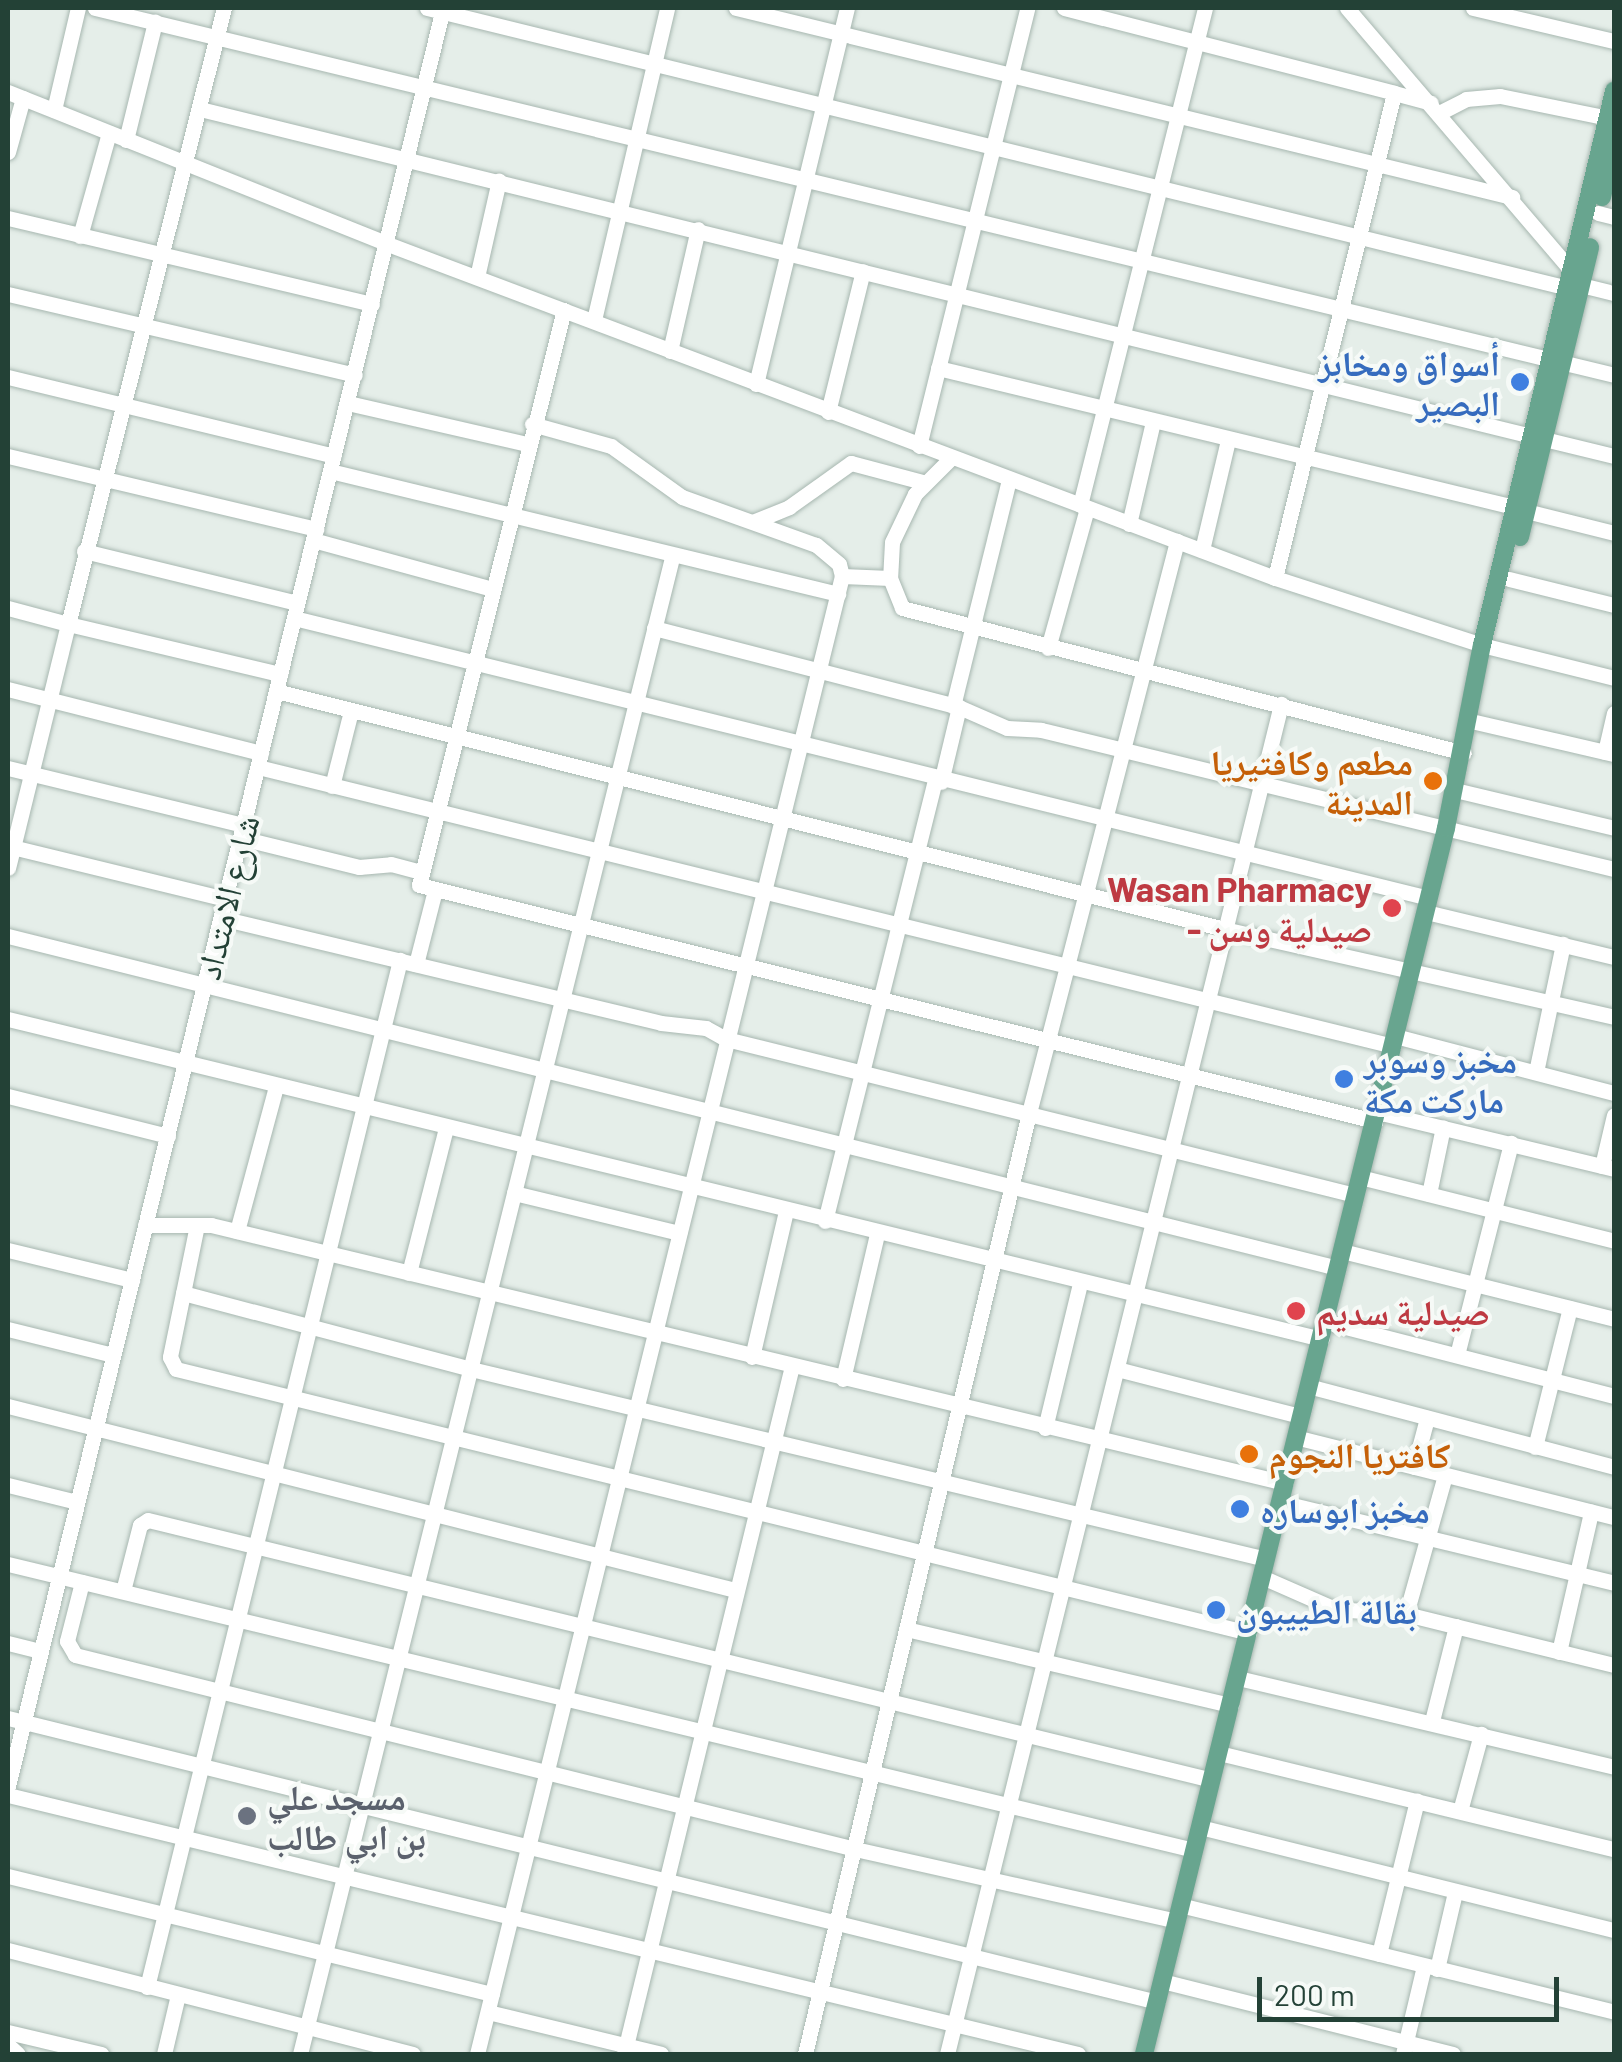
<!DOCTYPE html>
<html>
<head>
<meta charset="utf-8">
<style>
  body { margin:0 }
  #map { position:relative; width:1622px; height:2062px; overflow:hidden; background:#e5eee9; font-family:Barlow,"Noto Naskh Arabic",sans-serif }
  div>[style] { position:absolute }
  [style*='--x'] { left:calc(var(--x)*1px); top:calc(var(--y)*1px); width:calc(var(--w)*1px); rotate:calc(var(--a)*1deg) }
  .roads { filter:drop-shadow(0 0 2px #a7b7b0) drop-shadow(0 0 2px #a7b7b0) }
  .minor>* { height:15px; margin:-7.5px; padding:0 7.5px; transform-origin:7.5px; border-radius:7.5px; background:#fff }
  .major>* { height:18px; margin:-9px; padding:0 9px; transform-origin:9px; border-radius:9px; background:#68a58f }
  .dots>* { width:28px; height:28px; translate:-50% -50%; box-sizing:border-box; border:5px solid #f6faf7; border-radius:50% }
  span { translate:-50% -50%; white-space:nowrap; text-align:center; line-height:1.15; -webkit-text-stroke:8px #f6faf7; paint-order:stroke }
  .shop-label { font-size:35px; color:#366cbe; font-weight:700 }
  .right { translate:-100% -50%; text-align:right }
  .left { translate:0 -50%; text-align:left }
  .food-label { font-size:35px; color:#c56008; font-weight:700 }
  .health-label { font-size:35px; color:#be3a42; font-weight:700 }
  .street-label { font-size:35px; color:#234136 }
  .worship-label { font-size:35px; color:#5b616d; font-weight:700 }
  .frame { position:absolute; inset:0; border:10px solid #234136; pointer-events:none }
  .scale { position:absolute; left:1257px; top:1977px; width:302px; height:45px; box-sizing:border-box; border:5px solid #234136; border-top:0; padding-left:12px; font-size:30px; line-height:35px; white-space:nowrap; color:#234136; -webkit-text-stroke:8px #f6faf7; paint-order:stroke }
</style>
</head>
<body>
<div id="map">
  <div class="roads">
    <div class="minor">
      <div style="--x:95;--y:8;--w:1563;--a:13.58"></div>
      <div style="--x:224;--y:8;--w:635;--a:104.21"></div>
      <div style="--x:68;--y:624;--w:218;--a:13.3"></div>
      <div style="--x:427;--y:8;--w:1175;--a:13.79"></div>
      <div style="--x:736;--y:8;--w:799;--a:13.69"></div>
      <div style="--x:1064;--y:8;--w:341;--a:14.4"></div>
      <div style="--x:1347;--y:8;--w:346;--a:49.5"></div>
      <div style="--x:1473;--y:8;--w:145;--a:13.2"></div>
      <div style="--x:8;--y:92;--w:406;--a:21.8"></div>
      <div style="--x:385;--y:243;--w:951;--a:20.63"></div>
      <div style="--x:1275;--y:578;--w:218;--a:17.9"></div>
      <div style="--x:1482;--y:645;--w:136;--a:14"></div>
      <div style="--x:200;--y:109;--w:1371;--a:13.8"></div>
      <div style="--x:54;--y:110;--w:105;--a:-76.8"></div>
      <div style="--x:1439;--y:113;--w:30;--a:-27"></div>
      <div style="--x:1466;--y:99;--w:34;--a:-5"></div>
      <div style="--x:1500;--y:96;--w:110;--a:11.5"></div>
      <div style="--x:126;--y:140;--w:122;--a:-76.2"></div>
      <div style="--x:8;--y:152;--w:56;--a:-74.5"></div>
      <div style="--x:1598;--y:213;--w:16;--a:14"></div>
      <div style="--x:8;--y:218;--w:374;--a:13.3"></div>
      <div style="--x:80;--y:236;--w:107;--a:-74.3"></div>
      <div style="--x:477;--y:277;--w:99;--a:-77.2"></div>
      <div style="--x:1581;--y:285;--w:34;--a:14"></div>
      <div style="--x:8;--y:294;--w:356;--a:13.1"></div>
      <div style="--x:564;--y:310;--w:593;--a:104.15"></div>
      <div style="--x:419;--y:885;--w:985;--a:13.87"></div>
      <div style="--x:594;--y:320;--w:320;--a:-76.8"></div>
      <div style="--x:670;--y:351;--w:125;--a:-77.1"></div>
      <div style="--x:938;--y:368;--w:593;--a:13.57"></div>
      <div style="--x:8;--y:377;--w:335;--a:13.6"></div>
      <div style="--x:756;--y:384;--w:387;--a:-76.4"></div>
      <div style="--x:348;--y:403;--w:184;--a:12.9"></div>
      <div style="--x:828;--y:412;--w:145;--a:-76.1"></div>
      <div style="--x:1544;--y:439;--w:72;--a:13.7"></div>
      <div style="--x:919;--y:446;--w:451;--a:-76.1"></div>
      <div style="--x:8;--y:456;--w:317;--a:13.3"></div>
      <div style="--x:951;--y:458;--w:51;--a:135"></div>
      <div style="--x:915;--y:494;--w:53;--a:115.6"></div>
      <div style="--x:892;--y:542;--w:36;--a:93"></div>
      <div style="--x:890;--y:578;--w:32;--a:68"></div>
      <div style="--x:902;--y:608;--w:580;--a:14.47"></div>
      <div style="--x:330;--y:471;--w:523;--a:13.61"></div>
      <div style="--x:1080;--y:505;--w:512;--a:-75.88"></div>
      <div style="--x:1526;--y:511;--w:91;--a:14"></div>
      <div style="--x:755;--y:521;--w:37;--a:-22"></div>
      <div style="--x:789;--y:507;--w:76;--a:-35.4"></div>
      <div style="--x:851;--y:463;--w:74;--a:14.8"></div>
      <div style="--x:1129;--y:524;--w:105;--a:-76.8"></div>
      <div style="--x:313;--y:540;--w:186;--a:15.3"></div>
      <div style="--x:1202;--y:550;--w:113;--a:-76.7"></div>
      <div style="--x:84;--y:551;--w:219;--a:13.7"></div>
      <div style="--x:842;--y:576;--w:48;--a:2.4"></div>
      <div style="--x:1275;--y:578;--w:499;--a:-76.2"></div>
      <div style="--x:1394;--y:93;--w:38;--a:15"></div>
      <div style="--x:1509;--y:579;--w:108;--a:13.9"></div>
      <div style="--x:8;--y:608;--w:62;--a:14.9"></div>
      <div style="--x:68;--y:624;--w:251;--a:103.8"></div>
      <div style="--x:294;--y:618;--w:1169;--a:13.86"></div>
      <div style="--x:654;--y:628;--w:315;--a:14.5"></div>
      <div style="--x:959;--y:707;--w:52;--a:23.6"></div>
      <div style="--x:1007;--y:728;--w:34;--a:3"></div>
      <div style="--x:1041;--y:730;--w:590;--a:13.64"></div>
      <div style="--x:1048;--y:648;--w:145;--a:-74.4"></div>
      <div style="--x:8;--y:689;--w:261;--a:14.2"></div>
      <div style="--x:276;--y:691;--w:977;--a:14.09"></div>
      <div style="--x:1224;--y:929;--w:400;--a:12.7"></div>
      <div style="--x:953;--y:706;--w:234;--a:-76.1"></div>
      <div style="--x:1471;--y:721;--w:147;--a:13"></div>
      <div style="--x:1605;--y:752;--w:40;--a:-77"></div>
      <div style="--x:258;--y:767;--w:1169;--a:13.81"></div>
      <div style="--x:8;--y:768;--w:242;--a:13.6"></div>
      <div style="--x:941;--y:782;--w:77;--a:-76.5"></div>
      <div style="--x:332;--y:786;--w:77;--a:-75.8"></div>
      <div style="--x:1455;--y:790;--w:163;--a:13.4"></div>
      <div style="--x:241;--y:838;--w:122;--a:13.8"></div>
      <div style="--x:359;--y:867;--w:32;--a:-5"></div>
      <div style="--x:391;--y:864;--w:31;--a:15"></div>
      <div style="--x:8;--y:846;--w:224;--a:13.7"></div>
      <div style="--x:1426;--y:912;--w:193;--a:13.5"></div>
      <div style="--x:221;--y:918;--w:452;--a:13.4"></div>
      <div style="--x:661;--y:1023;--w:45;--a:6.3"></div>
      <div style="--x:706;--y:1028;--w:23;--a:29"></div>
      <div style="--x:726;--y:1039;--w:648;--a:13.93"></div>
      <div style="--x:8;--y:936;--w:1371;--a:14.02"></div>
      <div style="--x:416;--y:964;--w:76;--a:-75.6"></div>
      <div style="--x:8;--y:1019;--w:1352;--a:13.69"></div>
      <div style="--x:1395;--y:1036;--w:226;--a:14.6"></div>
      <div style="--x:1536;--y:1072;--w:131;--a:-78.1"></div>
      <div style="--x:8;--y:1096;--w:165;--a:14"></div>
      <div style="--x:1377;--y:1112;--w:244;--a:13.5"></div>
      <div style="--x:1602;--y:1166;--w:52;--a:-76.8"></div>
      <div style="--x:1360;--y:1177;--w:262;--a:14.1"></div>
      <div style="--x:514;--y:1193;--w:170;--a:13.6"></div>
      <div style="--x:1429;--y:1194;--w:68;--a:-78.2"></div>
      <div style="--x:825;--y:1221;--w:454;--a:-76"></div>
      <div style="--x:145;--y:1225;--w:66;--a:0"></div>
      <div style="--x:211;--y:1225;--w:1105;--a:13.51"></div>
      <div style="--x:197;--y:1225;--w:135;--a:101.6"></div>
      <div style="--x:170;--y:1357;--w:13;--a:63"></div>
      <div style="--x:176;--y:1369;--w:1105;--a:13.82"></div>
      <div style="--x:237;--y:1231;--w:150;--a:-74.9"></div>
      <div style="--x:8;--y:1250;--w:128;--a:13.6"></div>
      <div style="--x:1342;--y:1251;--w:280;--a:14"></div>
      <div style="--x:409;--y:1273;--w:150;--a:-75.7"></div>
      <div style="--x:183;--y:1293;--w:298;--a:14.8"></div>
      <div style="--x:471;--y:1369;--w:817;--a:13.44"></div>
      <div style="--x:1326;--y:1322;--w:297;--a:14.4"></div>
      <div style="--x:8;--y:1329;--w:108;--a:13.9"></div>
      <div style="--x:1457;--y:1355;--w:219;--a:-75.7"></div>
      <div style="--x:752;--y:1357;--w:150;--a:-76.9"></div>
      <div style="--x:1117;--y:1369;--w:189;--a:14.4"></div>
      <div style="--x:843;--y:1379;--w:149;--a:-76.8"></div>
      <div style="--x:1308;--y:1386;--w:317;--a:14.8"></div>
      <div style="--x:8;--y:1406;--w:750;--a:14.2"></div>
      <div style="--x:1045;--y:1428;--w:149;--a:-76.4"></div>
      <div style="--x:1295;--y:1437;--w:329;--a:14.1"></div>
      <div style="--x:1535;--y:1447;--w:143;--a:-75.9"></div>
      <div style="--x:1414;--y:1467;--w:51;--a:-75.1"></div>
      <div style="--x:8;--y:1485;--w:71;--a:13.8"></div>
      <div style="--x:1280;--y:1502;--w:344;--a:13.6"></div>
      <div style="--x:8;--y:1564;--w:1220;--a:13.56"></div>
      <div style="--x:1262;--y:1577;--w:80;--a:23.7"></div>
      <div style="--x:1335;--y:1609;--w:71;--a:4"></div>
      <div style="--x:1406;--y:1614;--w:214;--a:13.8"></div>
      <div style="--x:82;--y:1582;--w:61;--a:104.3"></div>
      <div style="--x:67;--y:1641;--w:16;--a:60"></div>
      <div style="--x:75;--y:1655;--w:804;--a:13.97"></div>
      <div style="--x:855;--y:1849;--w:329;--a:12.6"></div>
      <div style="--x:123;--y:1591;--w:68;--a:-75.6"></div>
      <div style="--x:140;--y:1525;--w:9;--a:-32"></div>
      <div style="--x:148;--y:1520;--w:1095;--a:13.73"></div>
      <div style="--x:1406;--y:1614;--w:144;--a:-74.3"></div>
      <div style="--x:906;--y:1629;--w:334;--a:13.2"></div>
      <div style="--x:8;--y:1643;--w:34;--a:14"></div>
      <div style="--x:1559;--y:1652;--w:144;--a:-77.1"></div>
      <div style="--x:1238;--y:1678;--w:386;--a:13.3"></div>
      <div style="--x:8;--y:1718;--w:1184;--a:13.88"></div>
      <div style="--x:1432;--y:1721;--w:98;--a:-75.8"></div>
      <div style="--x:1219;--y:1753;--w:406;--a:13.7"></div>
      <div style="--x:8;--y:1786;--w:1830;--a:-76.25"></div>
      <div style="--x:8;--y:1795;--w:1101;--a:13.61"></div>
      <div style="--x:1460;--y:1811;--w:80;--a:-74.7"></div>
      <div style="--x:1200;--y:1827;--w:427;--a:14"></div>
      <div style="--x:8;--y:1876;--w:498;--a:13.7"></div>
      <div style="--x:1180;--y:1905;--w:447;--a:13.8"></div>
      <div style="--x:8;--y:1950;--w:418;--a:14.4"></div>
      <div style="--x:1379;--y:1954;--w:158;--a:-76.1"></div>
      <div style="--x:1437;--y:1969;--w:79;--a:-76.8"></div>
      <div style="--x:1162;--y:1981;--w:300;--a:14.1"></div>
      <div style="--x:147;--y:1987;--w:1058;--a:-76.16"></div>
      <div style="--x:488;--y:2012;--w:178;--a:13.6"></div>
      <div style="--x:8;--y:2032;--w:96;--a:13.3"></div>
      <div style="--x:8;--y:2045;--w:13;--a:42"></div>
      <div style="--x:164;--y:2054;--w:61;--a:-76.7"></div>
      <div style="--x:300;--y:2054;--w:1543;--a:-76.04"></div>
      <div style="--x:477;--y:2054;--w:1522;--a:-76.13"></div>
      <div style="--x:842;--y:576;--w:12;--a:-104"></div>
      <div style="--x:839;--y:564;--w:30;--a:-140"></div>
      <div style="--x:816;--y:545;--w:142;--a:-160.3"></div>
      <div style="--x:682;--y:497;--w:87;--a:-144.3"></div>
      <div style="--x:611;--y:446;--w:82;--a:-164.4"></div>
      <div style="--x:624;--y:2054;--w:708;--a:-76.28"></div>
      <div style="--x:805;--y:2054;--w:967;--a:-76.61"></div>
      <div style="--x:1029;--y:1113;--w:591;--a:-75.49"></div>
      <div style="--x:947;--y:2054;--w:1391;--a:-76.1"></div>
      <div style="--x:1403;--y:2054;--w:90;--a:-76.6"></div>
    </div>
    <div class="major">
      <div style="--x:1602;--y:197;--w:52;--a:-76.8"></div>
      <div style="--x:1520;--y:537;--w:298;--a:-76.4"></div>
      <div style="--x:1144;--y:2054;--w:1263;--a:-76.16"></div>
      <div style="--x:1446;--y:828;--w:187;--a:-78.9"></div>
      <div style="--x:1482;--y:645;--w:570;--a:-76.6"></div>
    </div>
  </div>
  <div class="dots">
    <div style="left:1520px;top:382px;background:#3f7fe0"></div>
    <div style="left:1433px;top:781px;background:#e8710a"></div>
    <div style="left:1392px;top:908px;background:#e0444e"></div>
    <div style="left:1344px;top:1079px;background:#3f7fe0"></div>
    <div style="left:1296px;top:1311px;background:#e0444e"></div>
    <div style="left:1249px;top:1454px;background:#e8710a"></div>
    <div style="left:1240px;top:1509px;background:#3f7fe0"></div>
    <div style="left:1216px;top:1610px;background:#3f7fe0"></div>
    <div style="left:247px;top:1816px;background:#6b7280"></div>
  </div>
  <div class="shop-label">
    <span class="right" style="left:1500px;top:382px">أسواق ومخابز<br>البصير</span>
    <span class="left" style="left:1364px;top:1079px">مخبز وسوبر<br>ماركت مكة</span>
    <span class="left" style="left:1260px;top:1509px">مخبز ابوساره</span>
    <span class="left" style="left:1236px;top:1610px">بقالة الطييبون</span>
  </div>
  <div class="food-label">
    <span class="right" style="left:1413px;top:781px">مطعم وكافتيريا<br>المدينة</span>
    <span class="left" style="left:1269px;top:1454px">كافتريا النجوم</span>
  </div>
  <div class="health-label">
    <span class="right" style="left:1372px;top:908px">Wasan Pharmacy<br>- صيدلية وسن</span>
    <span class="left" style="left:1316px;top:1311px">صيدلية سديم</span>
  </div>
  <div class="street-label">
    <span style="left:226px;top:897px;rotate:-76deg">شارع الامتداد</span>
  </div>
  <div class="worship-label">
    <span class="left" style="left:267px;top:1816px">مسجد علي<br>بن ابي طالب</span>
  </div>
  <div class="frame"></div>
  <div class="scale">200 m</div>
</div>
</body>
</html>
